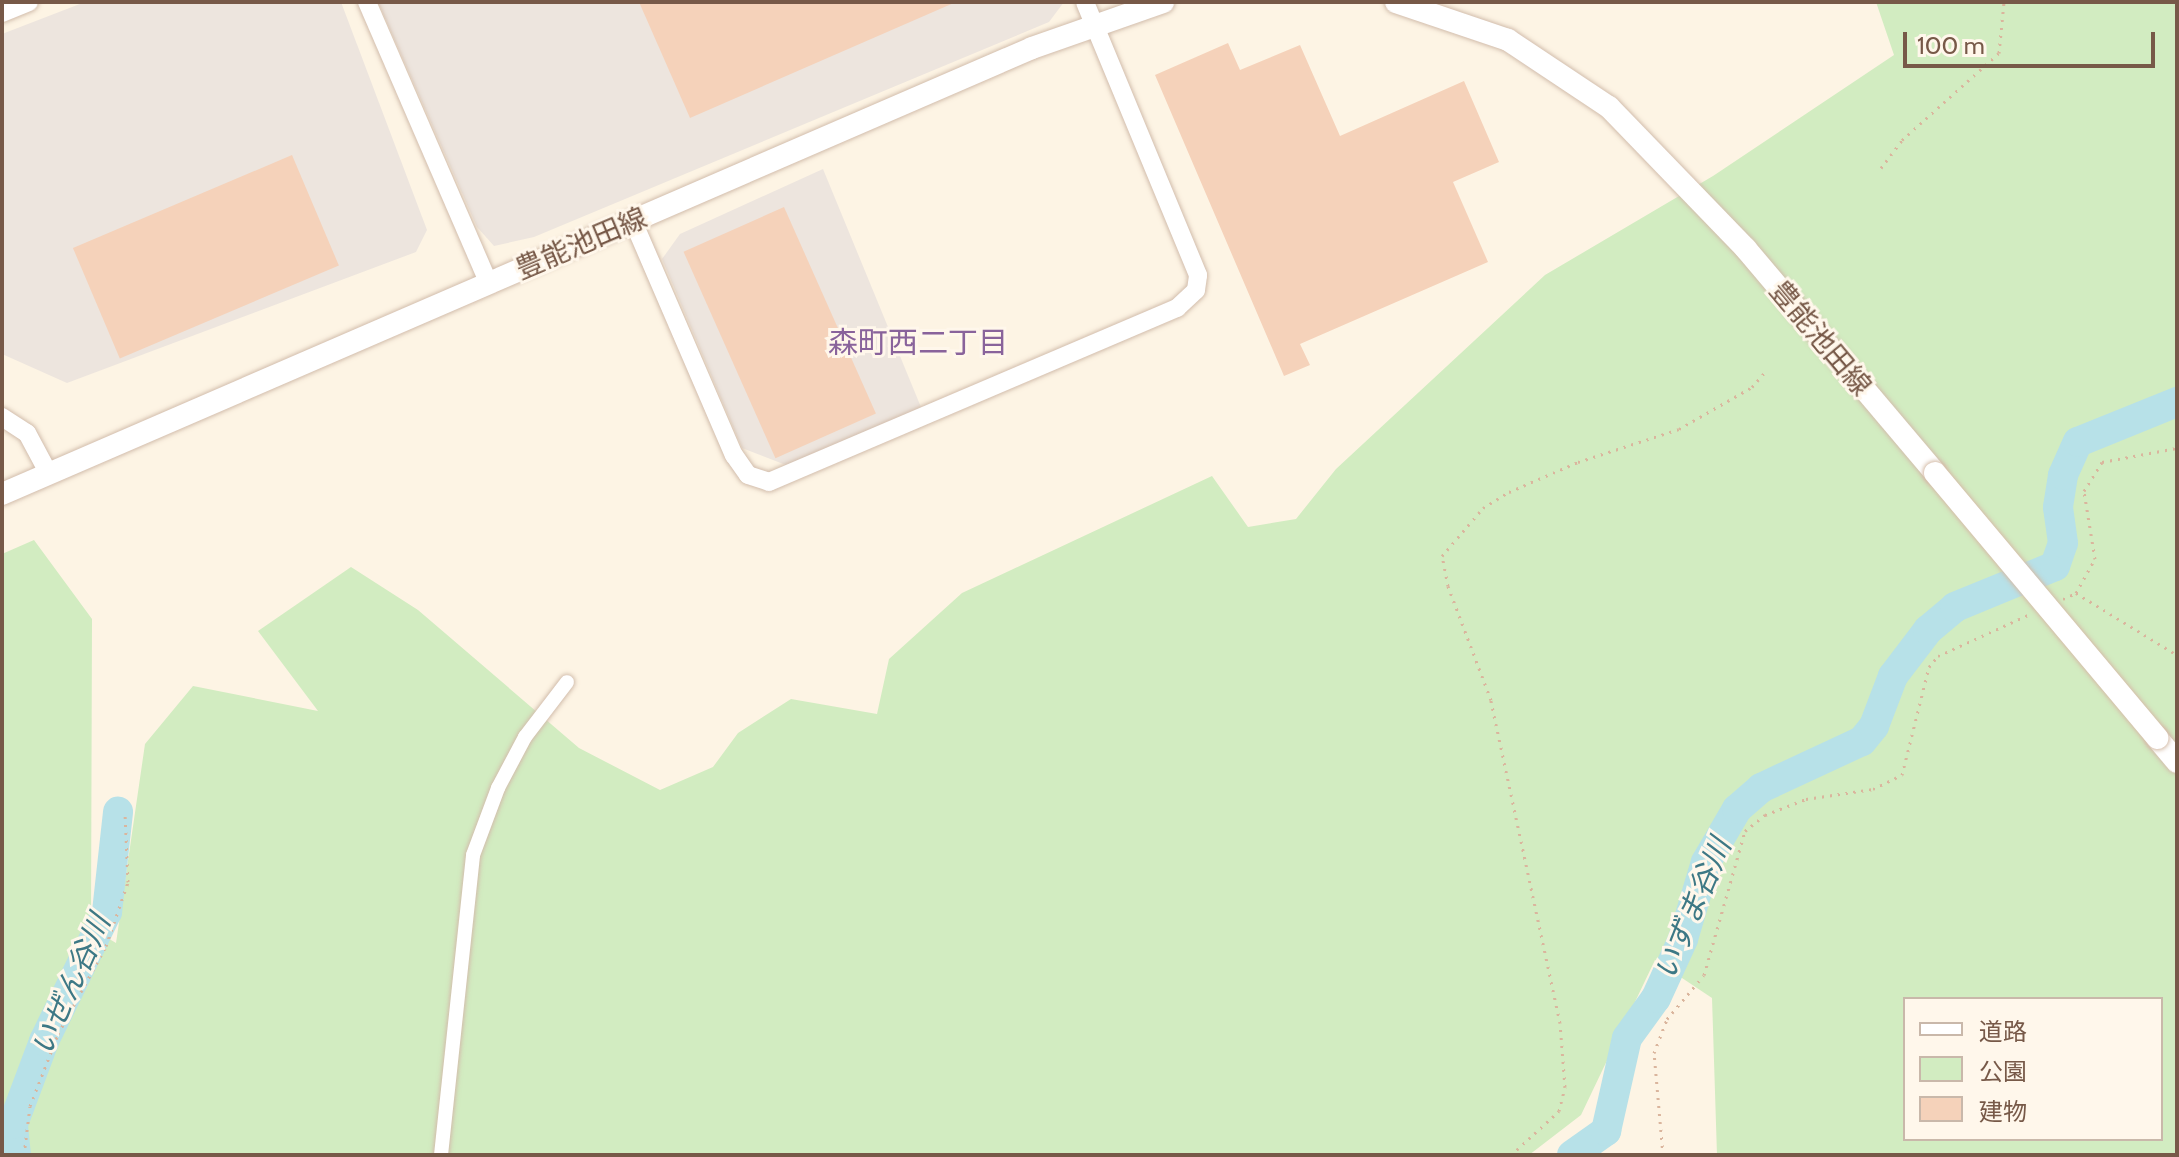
<!DOCTYPE html>
<html>
<head>
<meta charset="utf-8">
<style>
  body { margin:0 }
  #map { position:relative; width:2179px; height:1157px; overflow:hidden; background:#fdf4e4; font-family:Cabin,"Noto Sans JP",sans-serif }
  div>[style] { position:absolute }
  [style*='--x'] { left:calc(var(--x)*1px); top:calc(var(--y)*1px); width:calc(var(--w)*1px); rotate:calc(var(--a)*1deg) }
  .industrial>* { inset:0; background:#ede5de }
  .green>* { inset:0; background:#d2ecc1 }
  .river>* { height:30px; margin:-15px; padding:0 15px; transform-origin:15px; border-radius:15px; background:#b7e1e8 }
  .building>* { inset:0; background:#f5d2ba; transform-origin:0 0 }
  .path>* { height:3px; margin-top:-1.5px; transform-origin:0; background:repeating-linear-gradient(90deg,#dab59d 0 2px,transparent 0 8px) }
  .roads { filter:drop-shadow(0 0 2px #d2bdac) drop-shadow(0 0 2px #d2bdac) }
  .minor>* { height:14px; margin:-7px; padding:0 7px; transform-origin:7px; border-radius:7px; background:#fff }
  .tertiary>* { height:18px; margin:-9px; padding:0 9px; transform-origin:9px; border-radius:9px; background:#fff }
  .secondary>* { height:22px; margin:-11px; padding:0 11px; transform-origin:11px; border-radius:11px; background:#fff }
  .bridges { filter:drop-shadow(0 0 2px #d5bda9) drop-shadow(0 0 2px #d5bda9) }
  .secondary-bridge>* { height:22px; margin:-11px; padding:0 11px; transform-origin:11px; border-radius:11px; background:#fff }
  span { translate:-50% -50%; white-space:nowrap; text-align:center; line-height:1.15; -webkit-text-stroke:6px #fff7eb; paint-order:stroke }
  .street-label { font-size:28px; color:#775948 }
  .neighbourhood-label { font-size:30px; color:#89639b }
  .water-label { font-size:30px; color:#3d7885; font-style:italic }
  .frame { position:absolute; inset:0; border:4px solid #775948; pointer-events:none }
  .legend { position:absolute; left:1903px; top:997px; width:260px; height:144px; box-sizing:border-box; background:#fff7eb; border:2px solid #c9b8aa; margin:0; padding:10px 14px; list-style:none; font-size:24px; color:#775948 }
  .legend li { display:flex; align-items:center; gap:16px; height:40px }
  .legend b { width:40px; border:2px solid #c9b8aa }
  .scale { position:absolute; left:1903px; top:32px; width:252px; height:36px; box-sizing:border-box; border:4px solid #775948; border-top:0; padding-left:10px; font-size:24px; line-height:28px; white-space:nowrap; color:#775948; -webkit-text-stroke:6px #fff7eb; paint-order:stroke }
</style>
</head>
<body>
<div id="map">
  <div class="industrial">
    <div style="clip-path:polygon(85px 2px,341px 2px,427px 230px,416px 252px,67px 383px,2px 354px,2px 34px)"></div>
    <div style="clip-path:polygon(378px 2px,1064px 2px,1049px 22px,534px 237px,494px 246px,477px 227px)"></div>
    <div style="clip-path:polygon(823px 169px,923px 412px,786px 465px,742px 448px,662px 259px,680px 234px)"></div>
  </div>
  <div class="green">
    <div style="clip-path:polygon(evenodd,1876px 2px,2177px 2px,2177px 1155px,1717px 1155px,1712px 998px,1655px 960px,1581px 1115px,1529px 1155px,2px 1155px,2px 554px,34px 540px,92px 619px,91px 928px,116px 943px,145px 744px,193px 686px,318px 711px,258px 631px,351px 567px,418px 610px,579px 748px,660px 790px,713px 767px,738px 733px,791px 699px,877px 714px,889px 659px,962px 593px,1212px 476px,1248px 527px,1296px 519px,1336px 469px,1545px 275px,1713px 176px,1894px 55px,1876px 2px,1905px 999px,2161px 999px,2161px 1139px,1905px 1139px,1905px 999px)"></div>
  </div>
  <div class="river">
    <div style="--x:16;--y:1155;--w:31;--a:-96"></div>
    <div style="--x:13;--y:1124;--w:89;--a:-69.5"></div>
    <div style="--x:44;--y:1041;--w:144;--a:-64"></div>
    <div style="--x:107;--y:912;--w:101;--a:-83.7"></div>
    <div style="--x:1572;--y:1155;--w:42;--a:-35.2"></div>
    <div style="--x:1606;--y:1131;--w:95;--a:-77.3"></div>
    <div style="--x:1627;--y:1038;--w:49;--a:-54.1"></div>
    <div style="--x:1656;--y:998;--w:65;--a:-65.4"></div>
    <div style="--x:1683;--y:939;--w:80;--a:-73.4"></div>
    <div style="--x:1706;--y:862;--w:61;--a:-59.7"></div>
    <div style="--x:1737;--y:809;--w:32;--a:-41"></div>
    <div style="--x:1761;--y:788;--w:111;--a:-25"></div>
    <div style="--x:1862;--y:741;--w:19;--a:-51"></div>
    <div style="--x:1874;--y:726;--w:53;--a:-69.2"></div>
    <div style="--x:1893;--y:676;--w:58;--a:-52.7"></div>
    <div style="--x:1928;--y:630;--w:35;--a:-40"></div>
    <div style="--x:1955;--y:607;--w:108;--a:-22.3"></div>
    <div style="--x:2055;--y:566;--w:24;--a:-71"></div>
    <div style="--x:2063;--y:543;--w:36;--a:-98"></div>
    <div style="--x:2058;--y:507;--w:32;--a:-81"></div>
    <div style="--x:2063;--y:475;--w:36;--a:-66"></div>
    <div style="--x:2078;--y:442;--w:107;--a:-22"></div>
  </div>
  <div class="building">
    <div style="clip-path:polygon(639px 2px,956px 2px,690px 118px)"></div>
    <div style="clip-path:polygon(1228px 43px,1240px 70px,1300px 45px,1340px 136px,1464px 81px,1499px 162px,1453px 182px,1488px 262px,1300px 344px,1310px 365px,1284px 376px,1155px 75px)"></div>
    <div style="left:292px;top:155px;width:120px;height:238px;rotate:67deg"></div>
    <div style="left:784px;top:207px;width:226px;height:110px;rotate:66deg"></div>
  </div>
  <div class="path">
    <div style="--x:1881;--y:168;--w:35;--a:-53"></div>
    <div style="--x:1902;--y:140;--w:130;--a:-41.9"></div>
    <div style="--x:1999;--y:53;--w:51;--a:-84.4"></div>
    <div style="--x:2076;--y:593;--w:119;--a:31.5"></div>
    <div style="--x:2063;--y:599;--w:14;--a:-25"></div>
    <div style="--x:2076;--y:593;--w:39;--a:-61"></div>
    <div style="--x:2095;--y:559;--w:69;--a:-99.2"></div>
    <div style="--x:2084;--y:491;--w:34;--a:-58"></div>
    <div style="--x:2102;--y:462;--w:76;--a:-10.6"></div>
    <div style="--x:24;--y:1155;--w:49;--a:-83"></div>
    <div style="--x:30;--y:1106;--w:77;--a:-68.7"></div>
    <div style="--x:58;--y:1034;--w:100;--a:-61.4"></div>
    <div style="--x:106;--y:946;--w:68;--a:-71"></div>
    <div style="--x:128;--y:882;--w:70;--a:-92.5"></div>
    <div style="--x:1511;--y:1155;--w:65;--a:-42.5"></div>
    <div style="--x:1559;--y:1111;--w:25;--a:-76"></div>
    <div style="--x:1565;--y:1087;--w:64;--a:-94.5"></div>
    <div style="--x:1560;--y:1023;--w:330;--a:-102.1"></div>
    <div style="--x:1491;--y:700;--w:122;--a:-110.7"></div>
    <div style="--x:1448;--y:586;--w:31;--a:-101"></div>
    <div style="--x:1442;--y:556;--w:63;--a:-49.5"></div>
    <div style="--x:1483;--y:508;--w:31;--a:-32"></div>
    <div style="--x:1509;--y:492;--w:75;--a:-23.5"></div>
    <div style="--x:1578;--y:462;--w:106;--a:-18.1"></div>
    <div style="--x:1679;--y:429;--w:84;--a:-29.9"></div>
    <div style="--x:1752;--y:387;--w:20;--a:-49"></div>
    <div style="--x:1663;--y:1155;--w:102;--a:-95"></div>
    <div style="--x:1654;--y:1053;--w:36;--a:-69"></div>
    <div style="--x:1667;--y:1019;--w:57;--a:-49.9"></div>
    <div style="--x:1704;--y:975;--w:150;--a:-74.1"></div>
    <div style="--x:1745;--y:831;--w:26;--a:-39"></div>
    <div style="--x:1765;--y:815;--w:44;--a:-21.3"></div>
    <div style="--x:1806;--y:799;--w:68;--a:-8.5"></div>
    <div style="--x:1873;--y:789;--w:32;--a:-26"></div>
    <div style="--x:1902;--y:775;--w:111;--a:-76"></div>
    <div style="--x:1929;--y:667;--w:14;--a:-51"></div>
    <div style="--x:1938;--y:656;--w:101;--a:-24.5"></div>
  </div>
  <div class="roads">
    <div class="minor">
      <div style="--x:441;--y:1155;--w:302;--a:-83.9"></div>
      <div style="--x:473;--y:855;--w:72;--a:-69.5"></div>
      <div style="--x:498;--y:788;--w:58;--a:-62.1"></div>
      <div style="--x:525;--y:737;--w:69;--a:-52.6"></div>
    </div>
    <div class="tertiary">
      <div style="--x:367;--y:2;--w:305;--a:66.6"></div>
      <div style="--x:2;--y:13;--w:29;--a:-22"></div>
      <div style="--x:633;--y:221;--w:255;--a:66.7"></div>
      <div style="--x:734;--y:455;--w:24;--a:55"></div>
      <div style="--x:748;--y:475;--w:22;--a:18"></div>
      <div style="--x:769;--y:482;--w:444;--a:-23.1"></div>
      <div style="--x:1177;--y:308;--w:26;--a:-43"></div>
      <div style="--x:1196;--y:290;--w:15;--a:-82"></div>
      <div style="--x:1198;--y:275;--w:295;--a:-112.5"></div>
      <div style="--x:2;--y:417;--w:30;--a:33"></div>
      <div style="--x:27;--y:433;--w:47;--a:61.8"></div>
    </div>
    <div class="secondary">
      <div style="--x:1396;--y:2;--w:118;--a:18.7"></div>
      <div style="--x:1508;--y:40;--w:121;--a:33.6"></div>
      <div style="--x:1609;--y:107;--w:197;--a:46"></div>
      <div style="--x:1746;--y:249;--w:293;--a:49.8"></div>
      <div style="--x:2;--y:494;--w:1122;--a:-23.41"></div>
      <div style="--x:1032;--y:48;--w:139;--a:-19.3"></div>
      <div style="--x:2157;--y:738;--w:31;--a:50"></div>
    </div>
  </div>
  <div class="bridges">
    <div class="secondary-bridge">
      <div style="--x:1935;--y:473;--w:346;--a:50"></div>
    </div>
  </div>
  <div class="street-label">
    <span style="left:581px;top:243px;rotate:-23deg">豊能池田線</span>
    <span style="left:1821px;top:338px;rotate:50deg">豊能池田線</span>
  </div>
  <div class="neighbourhood-label">
    <span style="left:918px;top:343px">森町西二丁目</span>
  </div>
  <div class="water-label">
    <span style="left:1693px;top:909px;rotate:-67deg">いずま谷川</span>
    <span style="left:71px;top:985px;rotate:-66deg">いぜん谷川</span>
  </div>
  <div class="frame"></div>
  <ul class="legend">
  <li><b style="height:10px;background:#fff"></b>道路</li>
  <li><b style="height:22px;background:#d2ecc1"></b>公園</li>
  <li><b style="height:22px;background:#f5d2ba"></b>建物</li>
  </ul>
  <div class="scale">100 m</div>
</div>
</body>
</html>
